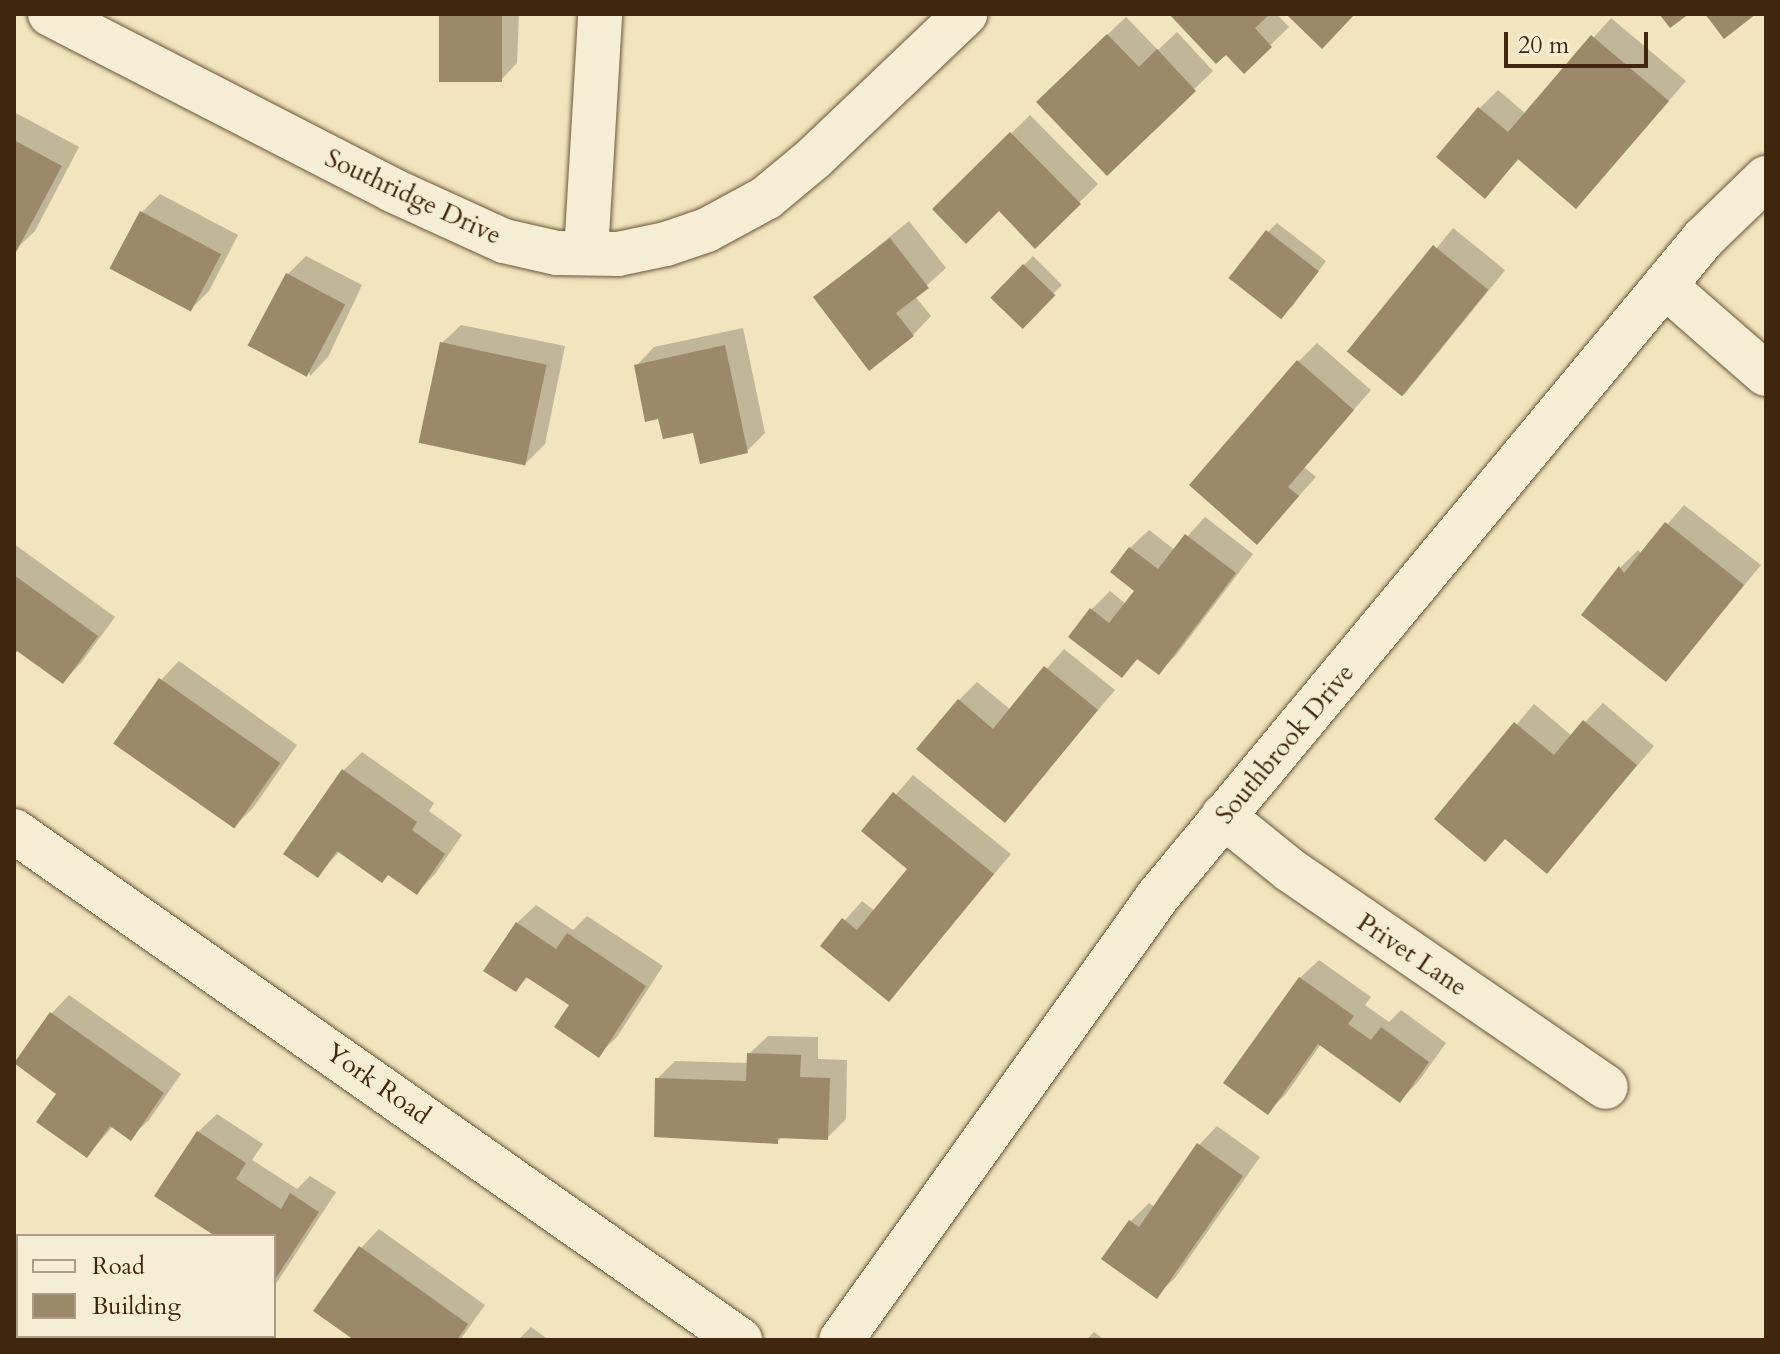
<!DOCTYPE html>
<html>
<head>
<meta charset="utf-8">
<style>
  body { margin:0 }
  #map { position:relative; width:1780px; height:1354px; overflow:hidden; background:#f1e4be; font-family:Cardo,serif }
  div>[style] { position:absolute }
  [style*='--x'] { left:calc(var(--x)*1px); top:calc(var(--y)*1px); width:calc(var(--w)*1px); rotate:calc(var(--a)*1deg) }
  .shadow>* { inset:0; background:#0003; transform-origin:0 0 }
  .building>* { inset:0; background:#9c8969; transform-origin:0 0 }
  .roads { filter:drop-shadow(0 0 2px #6c5638) drop-shadow(0 0 2px #6c5638) }
  .minor>* { height:44px; margin:-22px; padding:0 22px; transform-origin:22px; border-radius:22px; background:#f6edd5 }
  span { translate:-50% -50%; white-space:nowrap; text-align:center; line-height:1.15; -webkit-text-stroke:8px #f6edd5; paint-order:stroke }
  .street-label { font-size:26px; color:#40260c }
  .frame { position:absolute; inset:0; border:16px solid #40260c; pointer-events:none }
  .legend { position:absolute; left:16px; top:1234px; width:260px; height:104px; box-sizing:border-box; background:#f6edd5; border:2px solid #ad9d85; margin:0; padding:10px 14px; list-style:none; font-size:24px; color:#40260c }
  .legend li { display:flex; align-items:center; gap:16px; height:40px }
  .legend b { width:40px; border:2px solid #ad9d85 }
  .scale { position:absolute; left:1504px; top:32px; width:144px; height:36px; box-sizing:border-box; border:4px solid #40260c; border-top:0; padding-left:10px; font-size:24px; line-height:28px; white-space:nowrap; color:#40260c; -webkit-text-stroke:6px #f6edd5; paint-order:stroke }
</style>
</head>
<body>
<div id="map">
  <div class="shadow">
    <div style="clip-path:polygon(441px 14px,519px 14px,517px 63px,499px 82px)"></div>
    <div style="clip-path:polygon(1171px 14px,1277px 14px,1289px 27px,1244px 71px,1226px 52px)"></div>
    <div style="clip-path:polygon(1126px 17px,1158px 50px,1177px 32px,1213px 71px,1107px 173px,1057px 83px)"></div>
    <div style="clip-path:polygon(1611px 18px,1686px 81px,1576px 207px,1520px 158px,1485px 196px,1480px 108px,1498px 90px,1526px 114px)"></div>
    <div style="clip-path:polygon(14px 112px,79px 147px,35px 231px,16px 249px)"></div>
    <div style="clip-path:polygon(1030px 115px,1098px 184px,1035px 246px,999px 208px,935px 209px)"></div>
    <div style="clip-path:polygon(160px 194px,238px 235px,209px 291px,191px 309px,142px 212px)"></div>
    <div style="clip-path:polygon(909px 221px,946px 268px,915px 296px,931px 316px,913px 335px,816px 297px)"></div>
    <div style="clip-path:polygon(1277px 223px,1326px 261px,1291px 308px,1268px 232px)"></div>
    <div style="left:1453px;top:228px;width:67px;height:161px;rotate:39deg"></div>
    <div style="clip-path:polygon(306px 256px,362px 285px,328px 357px,310px 376px,288px 274px)"></div>
    <div style="left:1033px;top:256px;width:41px;height:57px;rotate:45deg"></div>
    <div style="clip-path:polygon(461px 325px,565px 346px,545px 444px,526px 463px,442px 343px)"></div>
    <div style="clip-path:polygon(743px 328px,765px 433px,747px 451px,660px 416px,636px 366px,654px 347px)"></div>
    <div style="clip-path:polygon(1317px 343px,1371px 390px,1304px 467px,1316px 477px,1257px 542px,1298px 362px)"></div>
    <div style="clip-path:polygon(1684px 505px,1761px 565px,1666px 680px,1584px 615px,1621px 567px,1638px 550px,1642px 554px)"></div>
    <div style="clip-path:polygon(1205px 517px,1253px 554px,1177px 654px,1159px 673px,1139px 658px,1122px 675px,1091px 610px,1110px 591px,1126px 604px,1137px 590px,1130px 548px,1149px 530px,1175px 550px)"></div>
    <div style="clip-path:polygon(14px 544px,115px 617px,81px 663px,63px 682px,18px 650px,14px 653px)"></div>
    <div style="clip-path:polygon(1064px 649px,1115px 690px,1005px 820px,959px 700px,977px 682px,1011px 710px)"></div>
    <div style="clip-path:polygon(179px 661px,297px 745px,253px 808px,234px 827px,161px 680px)"></div>
    <div style="clip-path:polygon(1603px 703px,1654px 746px,1547px 871px,1506px 838px,1485px 859px,1437px 819px,1534px 704px,1572px 736px)"></div>
    <div style="clip-path:polygon(362px 752px,434px 803px,429px 811px,462px 835px,435px 874px,417px 893px,388px 874px,340px 851px,317px 876px,344px 770px)"></div>
    <div style="clip-path:polygon(913px 775px,1011px 854px,889px 999px,823px 945px,862px 901px,875px 911px,910px 868px,864px 831px)"></div>
    <div style="clip-path:polygon(536px 905px,573px 930px,587px 916px,663px 966px,617px 1037px,598px 1055px,572px 1005px,529px 976px,515px 990px,517px 923px)"></div>
    <div style="clip-path:polygon(1319px 960px,1371px 997px,1365px 1005px,1389px 1022px,1401px 1010px,1446px 1043px,1418px 1082px,1400px 1101px,1321px 1044px,1286px 1094px,1268px 1112px,1300px 978px)"></div>
    <div style="clip-path:polygon(69px 995px,181px 1074px,149px 1120px,130px 1138px,113px 1126px,87px 1156px,59px 1094px,51px 1014px)"></div>
    <div style="clip-path:polygon(768px 1036px,818px 1037px,818px 1059px,847px 1060px,846px 1119px,827px 1138px,783px 1136px,777px 1142px,657px 1079px,675px 1061px,749px 1063px,749px 1054px)"></div>
    <div style="clip-path:polygon(217px 1114px,263px 1144px,252px 1160px,297px 1189px,310px 1176px,336px 1192px,274px 1287px,274px 1236px,218px 1236px,198px 1132px)"></div>
    <div style="clip-path:polygon(1217px 1126px,1260px 1157px,1175px 1278px,1156px 1296px,1130px 1222px,1149px 1203px,1155px 1207px,1199px 1145px)"></div>
    <div style="clip-path:polygon(379px 1229px,485px 1305px,460px 1340px,357px 1340px,361px 1248px)"></div>
    <div style="clip-path:polygon(531px 1327px,549px 1340px,518px 1340px)"></div>
    <div style="clip-path:polygon(1094px 1332px,1105px 1340px,1086px 1340px)"></div>
  </div>
  <div class="building">
    <div style="left:439px;top:14px;width:63px;height:68px"></div>
    <div style="clip-path:polygon(1169px 14px,1270px 14px,1255px 28px,1272px 47px,1244px 74px,1226px 55px,1216px 64px)"></div>
    <div style="clip-path:polygon(1286px 14px,1355px 14px,1322px 49px)"></div>
    <div style="clip-path:polygon(1659px 14px,1689px 14px,1670px 28px)"></div>
    <div style="clip-path:polygon(1705px 14px,1756px 14px,1724px 39px)"></div>
    <div style="clip-path:polygon(1107px 34px,1139px 67px,1157px 49px,1196px 91px,1107px 176px,1036px 102px)"></div>
    <div style="clip-path:polygon(1591px 35px,1669px 101px,1576px 209px,1518px 159px,1485px 199px,1436px 157px,1478px 107px,1508px 132px)"></div>
    <div style="clip-path:polygon(1010px 132px,1081px 204px,1035px 249px,999px 211px,966px 244px,932px 209px)"></div>
    <div style="clip-path:polygon(14px 140px,62px 166px,16px 252px,14px 250px)"></div>
    <div style="left:140px;top:211px;width:92px;height:65px;rotate:28deg"></div>
    <div style="left:1266px;top:230px;width:67px;height:61px;rotate:38deg"></div>
    <div style="clip-path:polygon(890px 238px,929px 288px,896px 313px,914px 336px,869px 371px,813px 297px)"></div>
    <div style="left:1433px;top:245px;width:71px;height:137px;rotate:39deg"></div>
    <div style="left:1023px;top:264px;width:45px;height:47px;rotate:44deg"></div>
    <div style="left:286px;top:273px;width:67px;height:82px;rotate:28deg"></div>
    <div style="left:440px;top:342px;width:109px;height:103px;rotate:12deg"></div>
    <div style="clip-path:polygon(725px 345px,748px 453px,700px 464px,693px 433px,663px 439px,658px 419px,645px 422px,634px 365px)"></div>
    <div style="clip-path:polygon(1297px 360px,1354px 410px,1288px 487px,1299px 496px,1257px 545px,1189px 485px)"></div>
    <div style="clip-path:polygon(1665px 522px,1744px 585px,1666px 682px,1581px 615px,1619px 566px,1624px 573px)"></div>
    <div style="clip-path:polygon(1185px 534px,1236px 573px,1159px 675px,1137px 659px,1122px 678px,1068px 637px,1090px 608px,1109px 623px,1134px 591px,1110px 572px,1129px 547px,1158px 569px)"></div>
    <div style="clip-path:polygon(14px 575px,98px 636px,63px 684px,17px 651px,14px 655px)"></div>
    <div style="clip-path:polygon(1044px 666px,1098px 710px,1005px 823px,916px 749px,958px 699px,993px 729px)"></div>
    <div style="left:159px;top:678px;width:148px;height:80px;rotate:35deg"></div>
    <div style="clip-path:polygon(1583px 720px,1637px 765px,1547px 874px,1505px 839px,1485px 862px,1434px 819px,1514px 722px,1554px 755px)"></div>
    <div style="clip-path:polygon(342px 769px,417px 822px,412px 830px,445px 854px,417px 895px,388px 875px,382px 883px,337px 851px,318px 878px,283px 854px)"></div>
    <div style="clip-path:polygon(893px 792px,994px 874px,889px 1002px,820px 946px,842px 918px,857px 930px,907px 869px,861px 831px)"></div>
    <div style="clip-path:polygon(516px 922px,556px 949px,567px 933px,646px 986px,599px 1058px,554px 1027px,569px 1005px,526px 977px,516px 992px,483px 971px)"></div>
    <div style="clip-path:polygon(1299px 977px,1354px 1016px,1348px 1024px,1371px 1040px,1381px 1027px,1429px 1062px,1400px 1103px,1318px 1044px,1268px 1115px,1223px 1083px)"></div>
    <div style="clip-path:polygon(50px 1012px,164px 1093px,131px 1141px,110px 1126px,87px 1158px,36px 1122px,56px 1094px,14px 1063px)"></div>
    <div style="clip-path:polygon(747px 1053px,801px 1055px,800px 1077px,830px 1078px,828px 1140px,778px 1138px,778px 1144px,654px 1137px,655px 1078px,746px 1081px)"></div>
    <div style="clip-path:polygon(197px 1131px,246px 1163px,236px 1179px,281px 1209px,290px 1193px,319px 1212px,274px 1281px,274px 1236px,215px 1236px,154px 1196px)"></div>
    <div style="clip-path:polygon(1197px 1143px,1243px 1176px,1157px 1299px,1101px 1259px,1129px 1220px,1139px 1227px)"></div>
    <div style="clip-path:polygon(359px 1246px,468px 1324px,457px 1340px,354px 1340px,313px 1311px)"></div>
  </div>
  <div class="roads">
    <div class="minor">
      <div style="--x:50;--y:14;--w:385;--a:27.2"></div>
      <div style="--x:392;--y:190;--w:123;--a:24.5"></div>
      <div style="--x:504;--y:241;--w:54;--a:12.8"></div>
      <div style="--x:557;--y:253;--w:61;--a:0.9"></div>
      <div style="--x:618;--y:254;--w:49;--a:-11.8"></div>
      <div style="--x:666;--y:244;--w:43;--a:-18.9"></div>
      <div style="--x:707;--y:230;--w:67;--a:-28.5"></div>
      <div style="--x:766;--y:198;--w:62;--a:-39.8"></div>
      <div style="--x:814;--y:158;--w:209;--a:-43.6"></div>
      <div style="--x:586;--y:253;--w:239;--a:-86.6"></div>
      <div style="--x:1665;--y:286;--w:134;--a:41.1"></div>
      <div style="--x:1223;--y:816;--w:86;--a:38.9"></div>
      <div style="--x:1290;--y:870;--w:383;--a:34.5"></div>
      <div style="--x:14;--y:831;--w:887;--a:35.03"></div>
      <div style="--x:841;--y:1340;--w:546;--a:-54.47"></div>
      <div style="--x:1158;--y:896;--w:854;--a:-50.32"></div>
      <div style="--x:1703;--y:239;--w:88;--a:-44.1"></div>
    </div>
  </div>
  <div class="street-label">
    <span style="left:413px;top:197px;rotate:25deg">Southridge Drive</span>
    <span style="left:1285px;top:744px;rotate:-50deg">Southbrook Drive</span>
    <span style="left:1412px;top:955px;rotate:34deg">Privet Lane</span>
    <span style="left:378px;top:1084px;rotate:35deg">York Road</span>
  </div>
  <div class="frame"></div>
  <ul class="legend">
  <li><b style="height:10px;background:#f6edd5"></b>Road</li>
  <li><b style="height:22px;background:#9c8969"></b>Building</li>
  </ul>
  <div class="scale">20 m</div>
</div>
</body>
</html>
